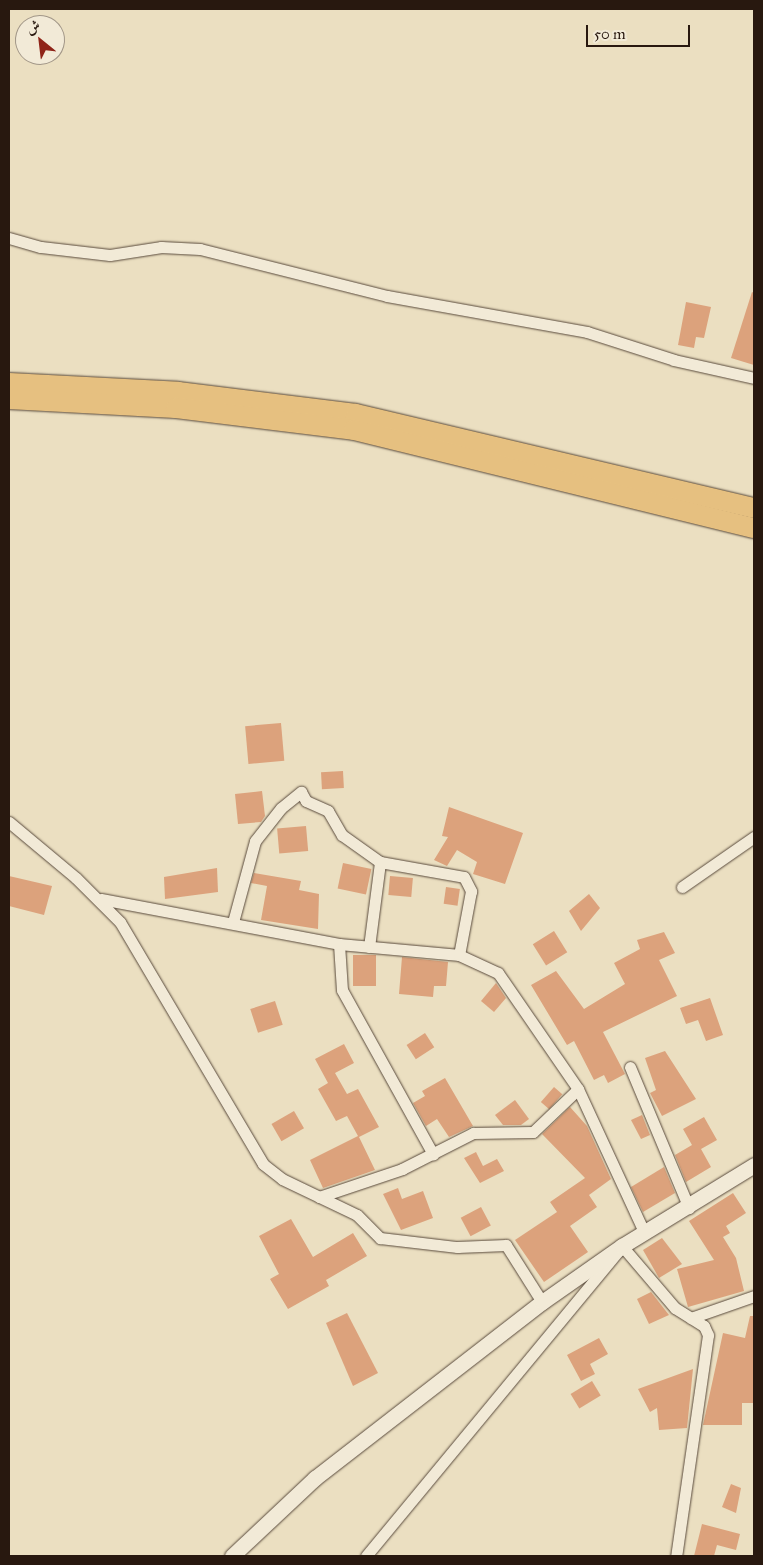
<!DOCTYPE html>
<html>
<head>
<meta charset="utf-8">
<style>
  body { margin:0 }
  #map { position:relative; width:763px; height:1565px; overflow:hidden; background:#ebdfc1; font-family:"IM FELL Great Primer",Amiri,serif }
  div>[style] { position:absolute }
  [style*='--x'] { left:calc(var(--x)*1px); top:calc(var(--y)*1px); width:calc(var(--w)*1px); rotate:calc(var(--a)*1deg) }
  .building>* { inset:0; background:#dca27c; transform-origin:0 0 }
  .roads { filter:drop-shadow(0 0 1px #594a3c) drop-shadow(0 0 1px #594a3c) }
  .street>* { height:11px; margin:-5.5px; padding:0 5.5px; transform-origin:5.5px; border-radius:5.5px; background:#f2ead7 }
  .secondary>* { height:15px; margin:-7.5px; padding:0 7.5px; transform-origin:7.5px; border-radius:7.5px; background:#f2ead7 }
  .highway>* { height:20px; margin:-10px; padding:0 10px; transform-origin:10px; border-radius:10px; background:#e6c080 }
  span { translate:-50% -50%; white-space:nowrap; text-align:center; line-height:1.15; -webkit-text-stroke:4px #f2ead7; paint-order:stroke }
  .frame { position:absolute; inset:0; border:10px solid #28180f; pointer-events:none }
  .north { position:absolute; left:15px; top:15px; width:50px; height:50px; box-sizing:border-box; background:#f2ead7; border:1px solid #a19687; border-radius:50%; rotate:331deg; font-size:14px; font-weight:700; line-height:20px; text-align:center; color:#28180f }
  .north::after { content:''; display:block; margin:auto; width:18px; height:22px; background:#8f2418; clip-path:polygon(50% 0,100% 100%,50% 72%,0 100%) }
  .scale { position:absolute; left:586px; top:25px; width:104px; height:22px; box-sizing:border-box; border:2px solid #28180f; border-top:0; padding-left:6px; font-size:15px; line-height:18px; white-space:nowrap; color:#28180f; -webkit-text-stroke:4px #f2ead7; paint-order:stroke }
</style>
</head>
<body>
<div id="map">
  <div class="building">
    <div style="clip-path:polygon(752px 292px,754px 293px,754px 365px,731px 358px)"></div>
    <div style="clip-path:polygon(686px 302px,711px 307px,704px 338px,696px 337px,694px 348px,678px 345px)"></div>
    <div style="left:281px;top:723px;width:38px;height:36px;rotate:85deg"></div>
    <div style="left:343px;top:771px;width:17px;height:22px;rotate:87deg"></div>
    <div style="clip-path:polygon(262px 791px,265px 816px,261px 822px,238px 824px,235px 794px)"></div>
    <div style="clip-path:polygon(449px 807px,523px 833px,505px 884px,473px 874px,477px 862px,457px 850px,447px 866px,434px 860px,448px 837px,442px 836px)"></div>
    <div style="left:306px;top:826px;width:25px;height:29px;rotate:85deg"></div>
    <div style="left:343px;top:863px;width:29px;height:26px;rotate:12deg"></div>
    <div style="clip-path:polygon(217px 868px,218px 892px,165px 899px,164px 877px)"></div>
    <div style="clip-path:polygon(254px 873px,301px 881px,299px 890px,319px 894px,318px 929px,261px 920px,267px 886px,251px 883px)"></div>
    <div style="clip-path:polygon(9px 876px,52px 886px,44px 915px,9px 906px)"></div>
    <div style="left:390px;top:876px;width:23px;height:19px;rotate:5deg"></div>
    <div style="left:446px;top:887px;width:14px;height:17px;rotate:8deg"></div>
    <div style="clip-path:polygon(589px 894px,600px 908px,581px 931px,569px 911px)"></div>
    <div style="left:554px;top:931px;width:25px;height:25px;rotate:58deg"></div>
    <div style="clip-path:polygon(664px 932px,675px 953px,659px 960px,677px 996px,603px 1032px,625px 1074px,608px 1083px,604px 1075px,594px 1080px,574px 1041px,567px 1045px,531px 985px,556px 971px,584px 1009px,625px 984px,614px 963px,640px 949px,637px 940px)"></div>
    <div style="left:376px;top:955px;width:31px;height:23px;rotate:90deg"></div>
    <div style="clip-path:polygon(402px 957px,448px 962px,446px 986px,434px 986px,433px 997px,399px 994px)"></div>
    <div style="clip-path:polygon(496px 983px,506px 998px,494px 1012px,481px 1001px)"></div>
    <div style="clip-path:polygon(710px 998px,723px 1035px,706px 1041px,698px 1020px,686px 1024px,680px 1008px)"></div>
    <div style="left:275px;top:1001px;width:25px;height:26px;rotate:72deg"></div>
    <div style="left:425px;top:1033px;width:17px;height:22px;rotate:57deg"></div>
    <div style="clip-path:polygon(344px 1044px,354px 1063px,335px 1073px,347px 1094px,358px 1089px,379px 1127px,359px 1137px,375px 1170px,323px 1188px,310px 1160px,358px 1136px,347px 1116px,336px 1121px,318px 1089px,328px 1083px,315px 1059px)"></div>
    <div style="clip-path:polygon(665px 1051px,696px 1099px,662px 1116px,650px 1093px,656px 1090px,645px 1058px)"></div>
    <div style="clip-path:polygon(445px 1078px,473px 1126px,449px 1137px,437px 1119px,426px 1126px,413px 1103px,425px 1096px,422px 1091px)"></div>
    <div style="left:554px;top:1087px;width:11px;height:20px;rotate:41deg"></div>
    <div style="clip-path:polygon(515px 1100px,529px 1119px,521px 1125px,503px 1125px,495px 1115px)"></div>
    <div style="clip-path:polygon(570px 1107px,587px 1126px,611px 1179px,589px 1195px,597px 1207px,570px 1226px,588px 1252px,544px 1282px,515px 1240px,557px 1212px,550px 1202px,585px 1178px,542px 1134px)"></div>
    <div style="left:294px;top:1111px;width:20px;height:26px;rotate:60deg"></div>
    <div style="clip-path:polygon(642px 1115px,650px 1135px,641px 1139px,631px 1120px)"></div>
    <div style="clip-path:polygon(704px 1117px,717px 1140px,701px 1149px,711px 1167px,686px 1182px,675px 1155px,692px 1145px,683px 1129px)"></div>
    <div style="clip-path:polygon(476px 1152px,483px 1166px,497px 1159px,504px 1171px,480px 1183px,464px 1158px)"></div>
    <div style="clip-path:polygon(664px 1167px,675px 1193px,643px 1212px,631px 1187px)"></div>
    <div style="clip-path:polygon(398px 1188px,402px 1199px,423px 1191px,433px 1218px,401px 1230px,383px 1194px)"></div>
    <div style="clip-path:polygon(733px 1193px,746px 1213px,726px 1226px,730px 1233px,723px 1237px,736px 1258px,744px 1291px,688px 1307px,677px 1269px,714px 1260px,689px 1221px)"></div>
    <div style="left:481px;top:1207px;width:21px;height:23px;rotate:62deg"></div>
    <div style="clip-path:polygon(291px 1219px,313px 1257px,353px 1233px,367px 1256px,326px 1280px,329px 1286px,288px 1309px,270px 1279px,279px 1274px,259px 1236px)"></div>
    <div style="clip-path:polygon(662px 1238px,682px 1264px,659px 1278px,643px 1250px)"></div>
    <div style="clip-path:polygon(651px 1292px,669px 1315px,649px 1324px,637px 1299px)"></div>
    <div style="clip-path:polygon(347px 1313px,378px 1373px,353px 1386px,326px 1323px)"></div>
    <div style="clip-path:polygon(750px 1316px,754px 1316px,754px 1403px,742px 1403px,742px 1425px,703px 1425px,723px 1333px,745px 1338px)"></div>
    <div style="clip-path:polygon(599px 1338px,608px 1354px,590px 1364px,595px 1374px,581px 1381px,567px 1355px)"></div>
    <div style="clip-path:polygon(693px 1369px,687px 1428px,659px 1430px,657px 1408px,650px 1412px,638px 1389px)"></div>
    <div style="left:592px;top:1381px;width:17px;height:25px;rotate:59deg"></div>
    <div style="clip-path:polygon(731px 1484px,741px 1488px,736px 1513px,722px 1507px)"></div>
    <div style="clip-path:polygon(702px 1524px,740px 1534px,736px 1550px,717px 1545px,714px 1556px,694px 1556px)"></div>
  </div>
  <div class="roads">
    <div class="street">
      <div style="--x:9;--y:238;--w:33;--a:16"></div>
      <div style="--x:41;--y:247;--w:69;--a:6.6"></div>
      <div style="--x:110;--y:255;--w:52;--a:-8.9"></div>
      <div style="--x:161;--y:247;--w:39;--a:3"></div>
      <div style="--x:200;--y:249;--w:193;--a:14.1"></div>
      <div style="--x:387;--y:296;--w:203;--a:10.2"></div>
      <div style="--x:587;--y:332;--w:91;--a:17.8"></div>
      <div style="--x:674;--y:360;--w:82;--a:12.7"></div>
      <div style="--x:9;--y:822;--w:87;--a:39.9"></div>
      <div style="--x:76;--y:878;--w:62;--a:45"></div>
      <div style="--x:120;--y:922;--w:281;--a:59.4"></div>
      <div style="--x:263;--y:1164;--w:24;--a:38"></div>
      <div style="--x:282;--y:1179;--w:83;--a:25.6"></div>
      <div style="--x:357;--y:1215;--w:33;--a:45"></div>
      <div style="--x:380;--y:1238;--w:78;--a:6.7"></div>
      <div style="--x:457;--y:1247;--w:49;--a:-2.3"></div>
      <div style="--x:506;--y:1245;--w:67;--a:57.7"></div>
      <div style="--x:682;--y:887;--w:88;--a:-34.8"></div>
      <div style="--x:101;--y:899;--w:242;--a:10.7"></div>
      <div style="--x:339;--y:944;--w:121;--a:5.2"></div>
      <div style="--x:459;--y:955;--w:43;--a:24.8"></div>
      <div style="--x:498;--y:973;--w:141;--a:55.4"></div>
      <div style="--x:578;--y:1089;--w:157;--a:65.2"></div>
      <div style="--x:233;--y:922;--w:84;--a:-74.8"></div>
      <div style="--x:255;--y:841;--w:42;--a:-51.8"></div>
      <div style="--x:281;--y:808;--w:26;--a:-39"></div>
      <div style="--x:301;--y:792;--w:10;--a:61"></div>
      <div style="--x:306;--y:801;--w:24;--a:24"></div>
      <div style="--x:328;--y:811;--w:28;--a:60"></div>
      <div style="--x:342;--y:835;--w:47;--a:35.4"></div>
      <div style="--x:380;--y:862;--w:85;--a:10.1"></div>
      <div style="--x:464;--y:877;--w:16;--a:63"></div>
      <div style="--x:471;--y:891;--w:65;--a:100.6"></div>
      <div style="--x:339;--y:944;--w:46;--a:86.3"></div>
      <div style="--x:342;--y:990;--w:188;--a:61"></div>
      <div style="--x:369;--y:947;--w:86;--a:-82.6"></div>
      <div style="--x:630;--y:1067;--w:153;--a:67.3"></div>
      <div style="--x:319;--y:1197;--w:88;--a:-18.6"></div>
      <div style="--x:402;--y:1169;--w:80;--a:-26.9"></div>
      <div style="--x:473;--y:1133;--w:60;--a:-1"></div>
      <div style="--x:533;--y:1132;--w:62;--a:-43.7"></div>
      <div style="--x:691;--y:1318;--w:67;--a:-19.2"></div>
      <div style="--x:366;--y:1556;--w:402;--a:-50.4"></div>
      <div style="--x:622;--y:1246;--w:82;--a:49.5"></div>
      <div style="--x:675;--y:1308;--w:34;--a:32"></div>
      <div style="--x:704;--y:1326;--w:10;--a:66"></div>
      <div style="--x:708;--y:1335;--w:223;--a:98.2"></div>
    </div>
    <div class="secondary">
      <div style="--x:232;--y:1556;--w:114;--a:-43.2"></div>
      <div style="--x:315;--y:1478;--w:287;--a:-37.8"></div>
      <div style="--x:542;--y:1302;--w:98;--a:-35"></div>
      <div style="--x:622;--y:1246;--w:155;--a:-31.5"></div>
    </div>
    <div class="highway">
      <div style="--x:9;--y:383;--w:169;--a:3"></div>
      <div style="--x:178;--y:392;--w:179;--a:7"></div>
      <div style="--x:356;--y:414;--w:409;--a:13.3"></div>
      <div style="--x:9;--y:399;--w:167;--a:3.1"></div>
      <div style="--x:176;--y:408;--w:179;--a:7"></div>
      <div style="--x:354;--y:430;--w:412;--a:13.8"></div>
    </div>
  </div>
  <div class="frame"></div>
  <div class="north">ش</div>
  <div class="scale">50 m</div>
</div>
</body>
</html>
